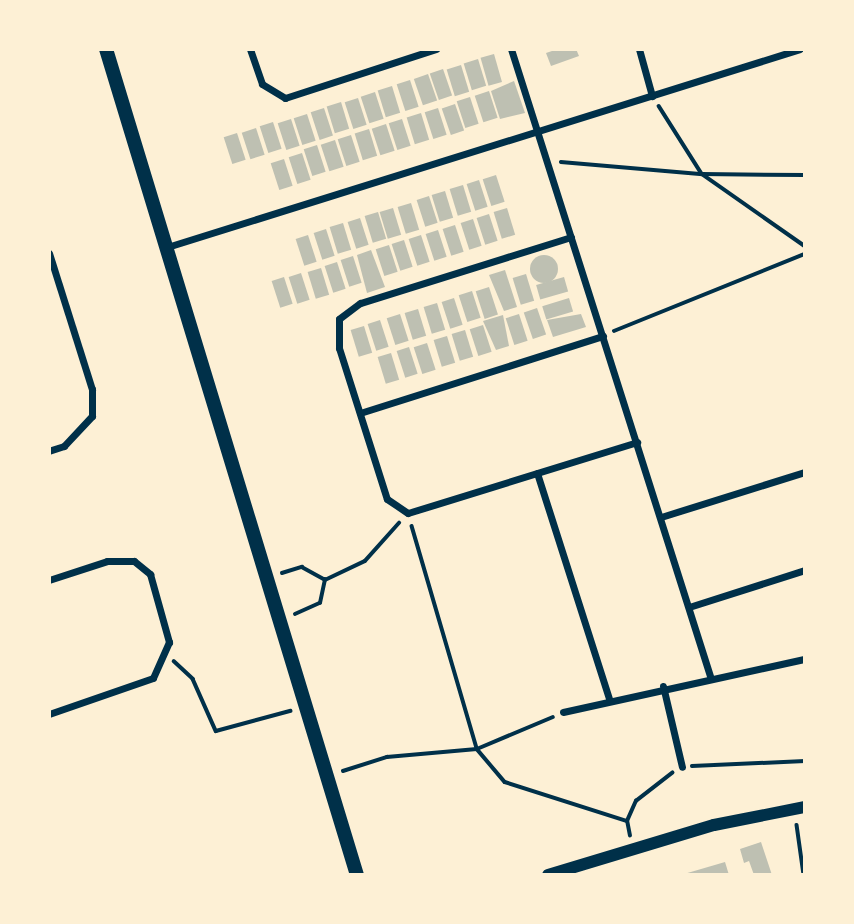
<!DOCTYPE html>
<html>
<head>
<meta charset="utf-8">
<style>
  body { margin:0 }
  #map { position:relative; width:854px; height:924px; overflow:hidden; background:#fdf0d5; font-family:"PT Sans Narrow",sans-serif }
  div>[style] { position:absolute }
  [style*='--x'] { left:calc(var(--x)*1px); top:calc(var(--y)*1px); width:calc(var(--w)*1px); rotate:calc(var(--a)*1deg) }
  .building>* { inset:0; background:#bec0b2; transform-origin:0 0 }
  .round { border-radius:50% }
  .path>* { height:3.5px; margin:-1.75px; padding:0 1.75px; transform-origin:1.75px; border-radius:1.75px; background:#003049 }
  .minor>* { height:7px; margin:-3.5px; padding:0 3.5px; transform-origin:3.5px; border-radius:3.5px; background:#003049 }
  .tertiary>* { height:12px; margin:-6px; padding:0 6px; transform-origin:6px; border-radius:6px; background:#003049 }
  .secondary>* { height:14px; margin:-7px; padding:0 7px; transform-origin:7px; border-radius:7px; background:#003049 }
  span { translate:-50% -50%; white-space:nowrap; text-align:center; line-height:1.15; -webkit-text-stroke:6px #fdf0d5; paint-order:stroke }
  .frame { position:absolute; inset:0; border:51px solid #fdf0d5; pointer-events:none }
</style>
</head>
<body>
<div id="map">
  <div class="building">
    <div style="clip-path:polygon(558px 49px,576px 49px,579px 56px,551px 66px,546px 53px)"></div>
    <div style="left:494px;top:54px;width:29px;height:14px;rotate:74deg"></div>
    <div style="left:478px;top:59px;width:28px;height:15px;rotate:73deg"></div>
    <div style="left:461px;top:65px;width:28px;height:15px;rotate:73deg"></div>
    <div style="left:443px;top:69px;width:28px;height:14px;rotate:71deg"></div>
    <div style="left:428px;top:74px;width:28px;height:15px;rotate:71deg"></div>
    <div style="left:410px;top:80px;width:28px;height:14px;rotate:72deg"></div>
    <div style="clip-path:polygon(514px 81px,525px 113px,500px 119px,491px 91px)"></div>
    <div style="left:392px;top:86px;width:28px;height:15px;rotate:73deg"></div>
    <div style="left:489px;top:91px;width:28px;height:15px;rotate:72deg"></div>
    <div style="left:375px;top:92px;width:28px;height:15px;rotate:72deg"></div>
    <div style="left:470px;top:97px;width:28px;height:14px;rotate:72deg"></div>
    <div style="left:358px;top:98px;width:28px;height:14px;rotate:72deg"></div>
    <div style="left:341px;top:102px;width:28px;height:15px;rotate:73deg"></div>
    <div style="left:455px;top:104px;width:28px;height:14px;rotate:71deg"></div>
    <div style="left:324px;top:108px;width:29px;height:14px;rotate:72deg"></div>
    <div style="left:438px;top:108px;width:28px;height:14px;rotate:72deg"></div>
    <div style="left:421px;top:113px;width:28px;height:15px;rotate:73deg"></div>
    <div style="left:307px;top:114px;width:28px;height:14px;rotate:72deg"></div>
    <div style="left:291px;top:119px;width:28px;height:14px;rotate:72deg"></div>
    <div style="left:402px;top:119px;width:28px;height:14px;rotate:72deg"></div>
    <div style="left:273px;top:122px;width:28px;height:14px;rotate:72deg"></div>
    <div style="left:386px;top:124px;width:28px;height:15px;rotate:72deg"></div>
    <div style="left:256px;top:128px;width:28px;height:15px;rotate:72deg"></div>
    <div style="left:369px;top:129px;width:28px;height:15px;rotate:73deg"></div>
    <div style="left:237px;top:133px;width:28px;height:14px;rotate:72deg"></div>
    <div style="left:351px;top:135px;width:28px;height:14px;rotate:72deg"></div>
    <div style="left:335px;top:140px;width:28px;height:15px;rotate:72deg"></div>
    <div style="left:317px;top:145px;width:28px;height:14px;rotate:72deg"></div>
    <div style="left:302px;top:153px;width:28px;height:14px;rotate:72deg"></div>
    <div style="left:284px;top:159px;width:28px;height:14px;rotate:72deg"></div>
    <div style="left:496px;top:175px;width:28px;height:14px;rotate:72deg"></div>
    <div style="left:479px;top:180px;width:28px;height:13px;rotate:72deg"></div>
    <div style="left:463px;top:185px;width:28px;height:14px;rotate:73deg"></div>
    <div style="left:445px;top:191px;width:28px;height:14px;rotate:73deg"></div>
    <div style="left:429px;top:196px;width:28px;height:13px;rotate:72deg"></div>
    <div style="left:411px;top:203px;width:28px;height:14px;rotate:73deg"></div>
    <div style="left:393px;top:208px;width:28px;height:14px;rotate:73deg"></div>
    <div style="left:507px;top:208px;width:28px;height:14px;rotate:73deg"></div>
    <div style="left:378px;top:212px;width:28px;height:14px;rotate:73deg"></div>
    <div style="left:489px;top:214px;width:28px;height:13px;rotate:72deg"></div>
    <div style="left:360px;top:218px;width:28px;height:13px;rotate:72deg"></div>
    <div style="left:473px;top:219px;width:28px;height:13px;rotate:72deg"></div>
    <div style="left:343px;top:223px;width:28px;height:14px;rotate:73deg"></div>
    <div style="left:455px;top:225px;width:28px;height:13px;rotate:72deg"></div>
    <div style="left:326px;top:229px;width:28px;height:13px;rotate:72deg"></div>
    <div style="left:438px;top:230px;width:28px;height:13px;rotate:72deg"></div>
    <div style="left:308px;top:235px;width:28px;height:13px;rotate:72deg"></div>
    <div style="left:421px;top:235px;width:28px;height:13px;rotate:72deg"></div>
    <div style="left:404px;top:240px;width:28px;height:13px;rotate:72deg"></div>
    <div style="left:389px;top:245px;width:28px;height:14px;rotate:72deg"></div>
    <div style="clip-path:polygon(371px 250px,385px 287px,367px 293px,357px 255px)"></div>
    <div class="round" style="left:530px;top:255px;width:28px;height:28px"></div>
    <div style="left:353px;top:256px;width:28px;height:13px;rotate:72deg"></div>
    <div style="left:337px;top:262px;width:28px;height:13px;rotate:72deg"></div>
    <div style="left:321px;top:268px;width:28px;height:14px;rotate:73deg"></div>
    <div style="clip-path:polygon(505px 270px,517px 307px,504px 311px,489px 275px)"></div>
    <div style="left:301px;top:273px;width:28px;height:13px;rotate:72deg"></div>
    <div style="left:526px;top:274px;width:28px;height:14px;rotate:73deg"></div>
    <div style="left:284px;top:277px;width:28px;height:13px;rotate:72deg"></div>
    <div style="left:564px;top:277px;width:15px;height:29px;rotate:74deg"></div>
    <div style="left:489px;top:287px;width:29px;height:14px;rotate:72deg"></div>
    <div style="left:472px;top:291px;width:28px;height:14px;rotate:72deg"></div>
    <div style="left:454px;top:298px;width:28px;height:13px;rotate:72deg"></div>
    <div style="left:569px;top:298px;width:14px;height:28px;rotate:73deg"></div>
    <div style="left:437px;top:303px;width:28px;height:14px;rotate:73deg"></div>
    <div style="left:537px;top:308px;width:28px;height:14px;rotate:71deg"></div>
    <div style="left:418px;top:309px;width:28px;height:14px;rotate:73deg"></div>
    <div style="left:400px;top:314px;width:28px;height:14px;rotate:72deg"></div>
    <div style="left:519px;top:314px;width:28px;height:14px;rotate:72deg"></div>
    <div style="clip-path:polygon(581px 314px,586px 327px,553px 337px,547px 320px)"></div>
    <div style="clip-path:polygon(503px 315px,509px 346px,496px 350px,483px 321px)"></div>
    <div style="left:380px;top:320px;width:28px;height:13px;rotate:72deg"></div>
    <div style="left:483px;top:325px;width:28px;height:14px;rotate:72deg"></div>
    <div style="left:364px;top:326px;width:28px;height:14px;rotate:73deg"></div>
    <div style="left:465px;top:330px;width:28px;height:14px;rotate:73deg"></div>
    <div style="left:447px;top:336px;width:28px;height:14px;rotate:73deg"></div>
    <div style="left:427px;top:343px;width:28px;height:14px;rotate:72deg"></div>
    <div style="left:409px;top:347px;width:28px;height:13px;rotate:72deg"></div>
    <div style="left:391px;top:353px;width:28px;height:14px;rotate:73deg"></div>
    <div style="clip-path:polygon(761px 842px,772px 875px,754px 875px,749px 861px,744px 863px,740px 849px)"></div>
    <div style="clip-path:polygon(725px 862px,729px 875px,684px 875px,684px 874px)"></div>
  </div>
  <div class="path">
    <div style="--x:659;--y:106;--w:80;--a:57.7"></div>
    <div style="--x:702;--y:174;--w:103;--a:0.6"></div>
    <div style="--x:561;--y:162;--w:142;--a:4.9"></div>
    <div style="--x:702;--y:174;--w:126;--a:35"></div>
    <div style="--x:614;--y:331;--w:206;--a:-22"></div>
    <div style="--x:412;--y:526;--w:232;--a:73.7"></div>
    <div style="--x:477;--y:749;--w:43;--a:49.7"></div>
    <div style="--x:505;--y:782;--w:128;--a:17.7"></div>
    <div style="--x:282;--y:573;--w:21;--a:-17"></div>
    <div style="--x:302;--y:567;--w:26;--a:29"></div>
    <div style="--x:325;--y:580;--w:44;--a:-25.4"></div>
    <div style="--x:365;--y:561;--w:51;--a:-48.2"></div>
    <div style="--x:295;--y:614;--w:27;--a:-24"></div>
    <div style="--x:320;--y:603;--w:24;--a:-78"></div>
    <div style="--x:174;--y:661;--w:26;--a:43"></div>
    <div style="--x:193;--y:679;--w:57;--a:66.1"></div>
    <div style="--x:216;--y:731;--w:77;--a:-15.1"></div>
    <div style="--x:692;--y:766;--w:113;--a:-2.5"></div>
    <div style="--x:343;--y:771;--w:46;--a:-17.7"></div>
    <div style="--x:387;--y:757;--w:90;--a:-5.1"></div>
    <div style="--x:477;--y:749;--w:82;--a:-22.8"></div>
    <div style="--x:797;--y:825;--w:50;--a:82"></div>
    <div style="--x:630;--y:836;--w:15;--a:-101"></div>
    <div style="--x:627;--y:821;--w:22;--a:-66"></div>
    <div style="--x:636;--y:801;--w:46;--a:-37.9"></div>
  </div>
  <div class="minor">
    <div style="--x:250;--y:49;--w:37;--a:71"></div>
    <div style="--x:262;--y:84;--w:27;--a:31"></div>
    <div style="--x:285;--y:98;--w:159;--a:-18"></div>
    <div style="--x:511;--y:49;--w:658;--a:72.39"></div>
    <div style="--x:639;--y:49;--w:49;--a:74.5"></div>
    <div style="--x:571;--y:237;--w:221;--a:162.6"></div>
    <div style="--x:360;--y:303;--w:26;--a:143"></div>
    <div style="--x:339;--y:319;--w:29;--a:90"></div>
    <div style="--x:339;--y:348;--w:158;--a:72.4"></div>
    <div style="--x:387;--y:499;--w:25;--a:34"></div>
    <div style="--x:408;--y:513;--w:240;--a:-17.2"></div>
    <div style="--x:164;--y:248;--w:666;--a:-17.37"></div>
    <div style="--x:49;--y:253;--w:143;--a:72.5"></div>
    <div style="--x:92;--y:389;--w:27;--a:90"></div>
    <div style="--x:92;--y:416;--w:41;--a:133"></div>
    <div style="--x:64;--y:446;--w:16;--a:162"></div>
    <div style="--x:360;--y:413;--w:255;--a:-17.6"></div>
    <div style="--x:537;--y:473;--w:237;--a:72.3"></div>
    <div style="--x:661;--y:517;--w:151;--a:-17.4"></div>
    <div style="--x:49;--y:580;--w:61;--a:-18.1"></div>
    <div style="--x:107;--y:561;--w:27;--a:0"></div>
    <div style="--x:134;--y:561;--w:21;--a:39"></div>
    <div style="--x:150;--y:574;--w:71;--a:74.4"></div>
    <div style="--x:169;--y:642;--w:39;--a:114"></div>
    <div style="--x:153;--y:678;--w:110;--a:160.9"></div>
    <div style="--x:689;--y:607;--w:122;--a:-17.7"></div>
    <div style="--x:663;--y:686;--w:83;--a:76.8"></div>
    <div style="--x:563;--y:712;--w:248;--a:-12.4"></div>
  </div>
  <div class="tertiary">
    <div style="--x:548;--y:875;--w:173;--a:-16.8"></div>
    <div style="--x:714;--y:825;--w:93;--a:-11.2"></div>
  </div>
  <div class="secondary">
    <div style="--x:106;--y:49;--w:863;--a:73.1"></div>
  </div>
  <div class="frame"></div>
</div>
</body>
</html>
